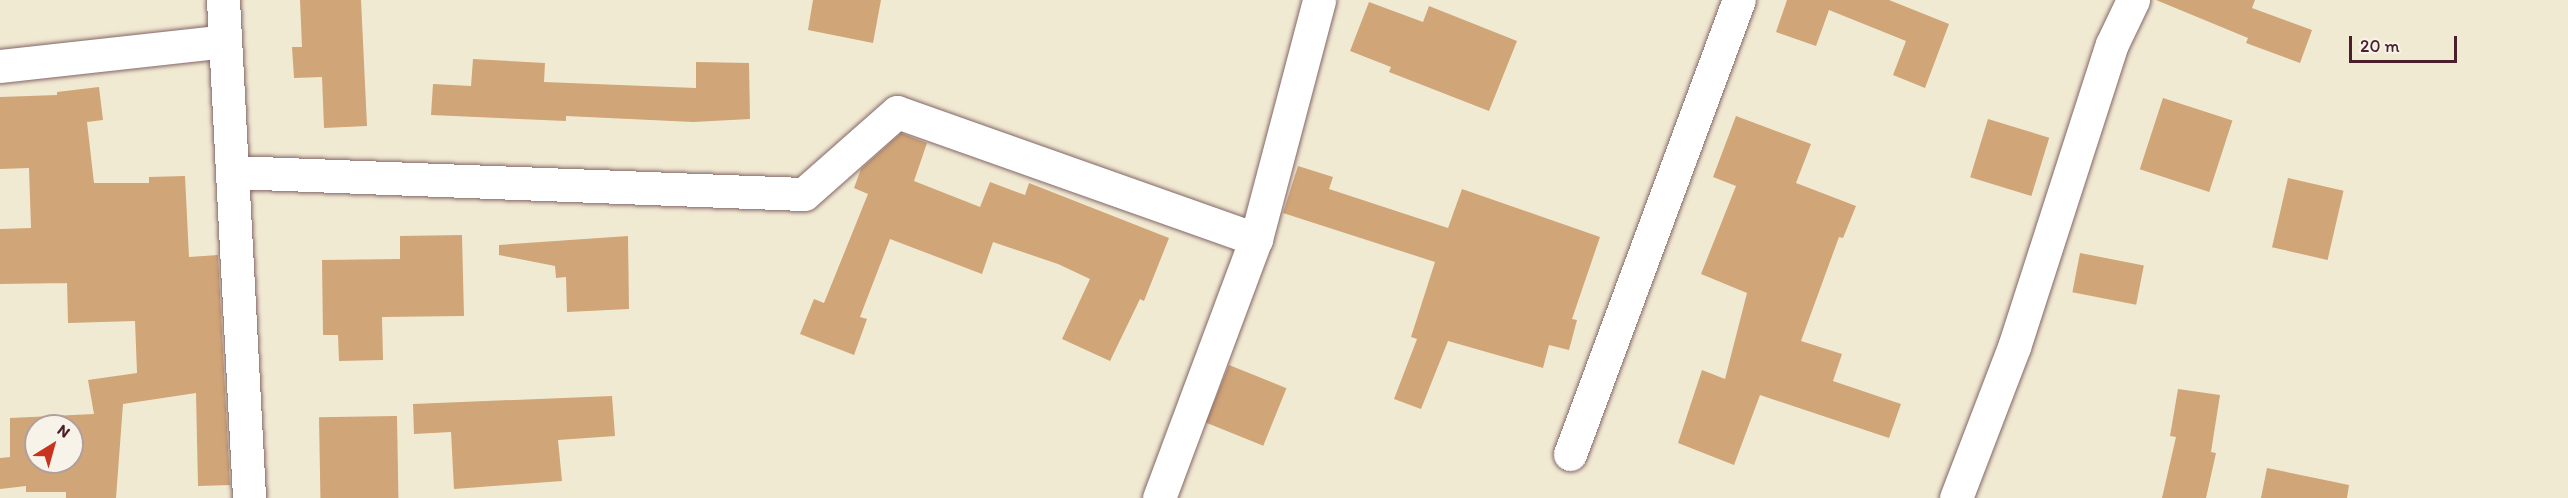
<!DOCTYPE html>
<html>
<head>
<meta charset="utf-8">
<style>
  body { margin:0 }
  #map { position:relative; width:2568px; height:498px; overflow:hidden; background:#f1ead3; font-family:Itim,sans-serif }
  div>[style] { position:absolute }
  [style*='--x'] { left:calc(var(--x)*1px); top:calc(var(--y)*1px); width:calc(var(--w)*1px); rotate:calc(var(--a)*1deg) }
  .building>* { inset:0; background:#d0a578; transform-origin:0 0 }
  .roads { filter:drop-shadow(0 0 2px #846666) drop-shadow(0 0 2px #846666) }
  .minor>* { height:33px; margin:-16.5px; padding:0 16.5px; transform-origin:16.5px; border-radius:16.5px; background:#fff }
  span { translate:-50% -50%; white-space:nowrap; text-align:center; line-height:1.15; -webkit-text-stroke:5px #f7f3e8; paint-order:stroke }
  .north { position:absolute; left:24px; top:414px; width:60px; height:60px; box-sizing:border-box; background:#f7f3e8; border:2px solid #b29e9c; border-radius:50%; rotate:37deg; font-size:16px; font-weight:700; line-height:24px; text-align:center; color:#4a1f2b }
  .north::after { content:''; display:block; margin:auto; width:21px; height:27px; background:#c8321e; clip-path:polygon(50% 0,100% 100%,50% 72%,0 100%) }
  .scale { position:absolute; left:2349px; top:36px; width:108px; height:27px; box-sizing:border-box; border:3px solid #4a1f2b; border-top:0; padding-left:8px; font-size:18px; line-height:21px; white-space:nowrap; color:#4a1f2b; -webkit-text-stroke:4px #f7f3e8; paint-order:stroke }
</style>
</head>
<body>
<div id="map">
  <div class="building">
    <div style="clip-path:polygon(300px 0,361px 0,367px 126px,324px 128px,322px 77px,294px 78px,292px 47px,302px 47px)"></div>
    <div style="clip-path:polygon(813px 0,881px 0,873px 43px,808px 30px)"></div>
    <div style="clip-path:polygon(1787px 0,1889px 0,1949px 24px,1925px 88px,1893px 75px,1906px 41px,1829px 10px,1816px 46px,1776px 32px)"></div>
    <div style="clip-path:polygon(2156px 0,2255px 0,2252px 8px,2312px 30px,2300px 63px,2246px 43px,2248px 38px)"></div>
    <div style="clip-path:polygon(1369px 2px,1423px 22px,1429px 6px,1517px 41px,1489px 111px,1389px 72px,1391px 67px,1350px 51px)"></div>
    <div style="clip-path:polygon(473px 59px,545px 63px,544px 82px,696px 88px,696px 62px,749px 63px,750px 119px,693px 122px,566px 116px,566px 121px,431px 115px,433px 84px,471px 86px)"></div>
    <div style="clip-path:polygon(evenodd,99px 87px,103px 120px,87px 122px,94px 183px,149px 183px,149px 177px,185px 176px,189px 257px,218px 255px,230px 485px,198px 486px,196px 393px,123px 404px,116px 498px,66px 498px,66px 492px,26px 492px,26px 486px,0 489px,0 458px,10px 457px,10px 418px,94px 414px,88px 380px,137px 373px,135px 321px,68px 323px,67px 283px,0 284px,0 229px,31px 228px,29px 168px,0 169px,0 97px,57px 95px,57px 92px,99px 87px,36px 426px,72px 426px,72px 462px,36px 462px,36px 426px)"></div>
    <div style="left:2163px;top:98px;width:73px;height:75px;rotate:18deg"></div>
    <div style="clip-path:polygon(1736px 116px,1811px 144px,1796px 183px,1856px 206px,1843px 238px,1839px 237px,1801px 341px,1842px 354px,1833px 381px,1901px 404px,1889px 438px,1760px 395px,1734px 465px,1678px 443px,1702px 370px,1725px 379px,1747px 293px,1701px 274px,1736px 186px,1713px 177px)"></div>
    <div style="left:1988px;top:119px;width:64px;height:61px;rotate:17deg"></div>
    <div style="clip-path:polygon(901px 133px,927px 143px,914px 181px,980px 207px,990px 182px,1025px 195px,1029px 183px,1169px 238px,1144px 301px,1140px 299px,1110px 361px,1062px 339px,1090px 279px,1058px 264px,993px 242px,982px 274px,890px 239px,860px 317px,867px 319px,854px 355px,800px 334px,814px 299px,824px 303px,868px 194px,854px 188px,861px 169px)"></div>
    <div style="clip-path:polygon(1298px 166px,1333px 177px,1329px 189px,1448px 228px,1462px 189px,1600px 237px,1572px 319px,1577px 320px,1569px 350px,1549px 345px,1543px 368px,1448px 341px,1421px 409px,1394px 399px,1417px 339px,1411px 337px,1435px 262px,1283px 213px)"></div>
    <div style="left:2288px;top:178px;width:57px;height:71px;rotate:13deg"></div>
    <div style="clip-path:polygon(462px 235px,464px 316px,382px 317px,383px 360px,339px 361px,338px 335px,323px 335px,322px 260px,400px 259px,400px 236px)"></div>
    <div style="clip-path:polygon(628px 236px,629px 309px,567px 312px,566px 277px,556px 278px,555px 266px,499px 255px,499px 245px)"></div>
    <div style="left:2080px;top:253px;width:65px;height:40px;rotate:11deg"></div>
    <div style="left:1229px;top:365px;width:62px;height:62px;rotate:22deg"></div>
    <div style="clip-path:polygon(2178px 389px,2220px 395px,2211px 452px,2216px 453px,2206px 498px,2162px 498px,2176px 437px,2170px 436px)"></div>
    <div style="clip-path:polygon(612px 396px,615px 436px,558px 440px,562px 481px,454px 489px,451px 432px,414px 434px,413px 404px)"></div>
    <div style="left:397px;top:416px;width:82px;height:78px;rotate:89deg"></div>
    <div style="clip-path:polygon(2267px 468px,2349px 485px,2347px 498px,2261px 498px)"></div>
  </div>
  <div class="roads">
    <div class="minor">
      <div style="--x:223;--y:0;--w:499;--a:87"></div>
      <div style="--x:0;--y:66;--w:226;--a:-6.3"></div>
      <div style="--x:233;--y:172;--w:571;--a:2.21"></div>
      <div style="--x:804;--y:194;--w:124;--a:-41.4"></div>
      <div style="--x:897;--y:112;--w:381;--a:19.5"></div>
      <div style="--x:1570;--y:454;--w:484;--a:-69.6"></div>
      <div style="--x:1159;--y:498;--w:277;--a:-69.5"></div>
      <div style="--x:1256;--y:239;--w:247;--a:-75.2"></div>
      <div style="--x:1956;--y:498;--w:162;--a:-69"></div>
      <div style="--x:2014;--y:347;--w:318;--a:-72.1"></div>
      <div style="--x:2112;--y:44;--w:49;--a:-64.5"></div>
    </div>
  </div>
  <div class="north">N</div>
  <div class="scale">20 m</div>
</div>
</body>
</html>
